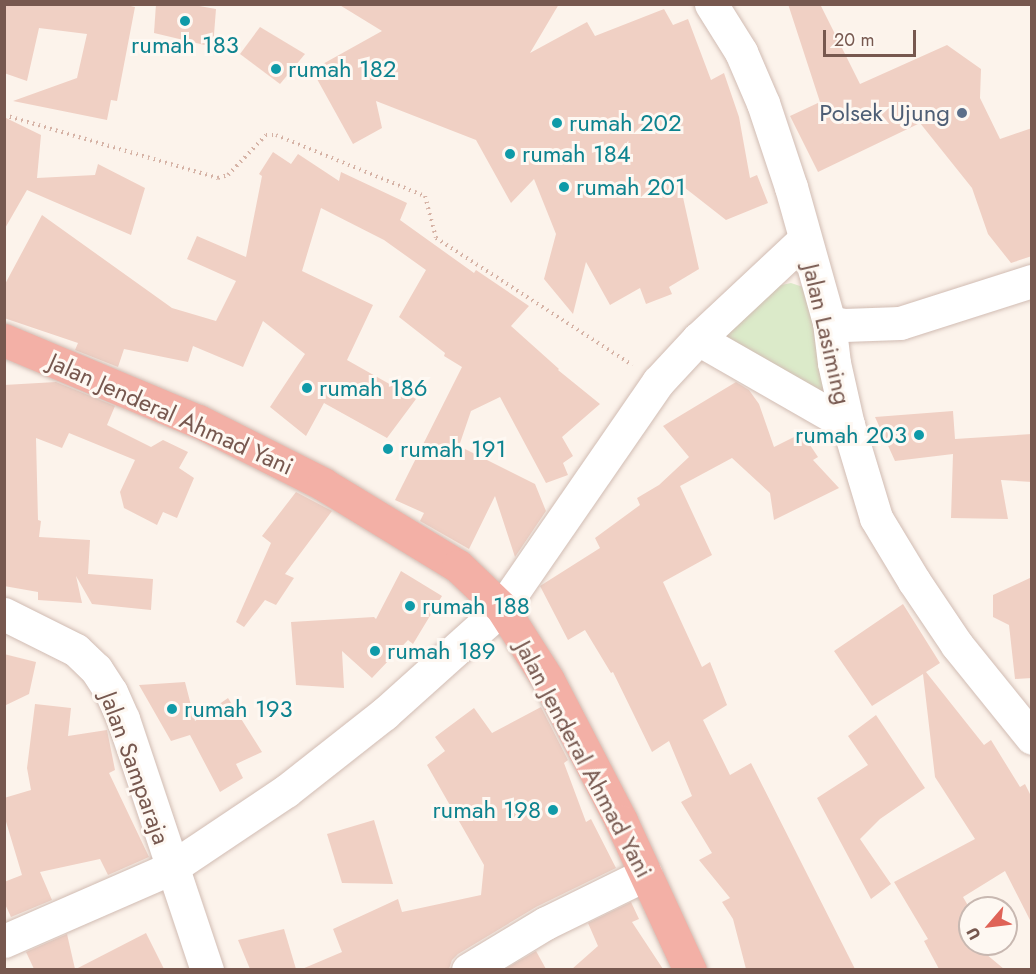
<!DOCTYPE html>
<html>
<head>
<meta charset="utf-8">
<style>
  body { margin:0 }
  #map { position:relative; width:1036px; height:974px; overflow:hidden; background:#fcf3eb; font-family:Jost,sans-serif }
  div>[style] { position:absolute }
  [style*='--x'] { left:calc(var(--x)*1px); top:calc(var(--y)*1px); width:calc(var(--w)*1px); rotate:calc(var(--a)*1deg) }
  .green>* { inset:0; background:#dbeac9 }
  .building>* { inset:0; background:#f0d0c4 }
  .path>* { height:4px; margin-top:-2px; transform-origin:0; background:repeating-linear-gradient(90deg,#d6b3a6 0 1.5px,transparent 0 6px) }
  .roads { filter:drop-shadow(0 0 2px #d1bcb3) drop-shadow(0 0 2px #d1bcb3) }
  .street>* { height:33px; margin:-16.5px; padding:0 16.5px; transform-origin:16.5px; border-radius:16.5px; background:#fff }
  .secondary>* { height:33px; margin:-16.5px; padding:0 16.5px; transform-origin:16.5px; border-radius:16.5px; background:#fff }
  .highway>* { height:33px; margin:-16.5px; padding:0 16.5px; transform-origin:16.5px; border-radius:16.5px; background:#f3b0a6 }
  .dots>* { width:16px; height:16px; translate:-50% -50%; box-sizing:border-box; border:3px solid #fef8f2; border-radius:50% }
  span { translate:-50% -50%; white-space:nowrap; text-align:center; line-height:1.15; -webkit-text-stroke:6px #fef8f2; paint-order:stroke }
  .culture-label { font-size:24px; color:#0d838f }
  .left { translate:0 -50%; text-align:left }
  .right { translate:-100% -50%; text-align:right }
  .service-label { font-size:24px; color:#4e5e75 }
  .street-label { font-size:24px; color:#77584f }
  .frame { position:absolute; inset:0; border:6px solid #77584f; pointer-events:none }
  .north { position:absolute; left:958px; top:896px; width:60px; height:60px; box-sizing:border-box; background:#fef8f2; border:2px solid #c8b8b1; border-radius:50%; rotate:242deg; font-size:16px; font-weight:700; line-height:24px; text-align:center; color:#77584f }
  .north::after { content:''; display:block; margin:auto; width:21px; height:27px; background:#df6357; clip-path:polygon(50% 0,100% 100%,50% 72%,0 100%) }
  .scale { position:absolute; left:823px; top:30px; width:93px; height:27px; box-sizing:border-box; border:3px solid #77584f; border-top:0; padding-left:8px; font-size:18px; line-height:21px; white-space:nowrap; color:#77584f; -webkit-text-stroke:4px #fef8f2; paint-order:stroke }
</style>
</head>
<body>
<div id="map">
  <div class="green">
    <div style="clip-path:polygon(791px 283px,806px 288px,832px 403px,719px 335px,772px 287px)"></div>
  </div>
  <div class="building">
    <div style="clip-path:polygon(4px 4px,122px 4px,135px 7px,117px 101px,111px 100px,107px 120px,13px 101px,77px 78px,87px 34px,39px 28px,27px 81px,4px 73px)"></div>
    <div style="clip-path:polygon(156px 4px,188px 4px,216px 9px,213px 47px,154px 33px)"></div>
    <div style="clip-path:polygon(338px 4px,559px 4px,530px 53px,587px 22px,595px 36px,664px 9px,673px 25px,688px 19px,711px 80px,724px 73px,739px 117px,750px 178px,757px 175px,768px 203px,726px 220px,680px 184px,699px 269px,669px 287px,672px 294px,646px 304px,640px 288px,610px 305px,586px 262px,573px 314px,544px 279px,556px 234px,534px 179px,511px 203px,476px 140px,376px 101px,382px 128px,353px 144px,312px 70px,382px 31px)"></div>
    <div style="clip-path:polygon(788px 4px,820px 4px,860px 84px,947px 45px,981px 69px,980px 98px,1000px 139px,1032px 128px,1032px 256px,1011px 263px,988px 234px,972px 188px,920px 123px,818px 172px,790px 116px,820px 102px)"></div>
    <div style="clip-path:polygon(260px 27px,305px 54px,280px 84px,240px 54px)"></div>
    <div style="clip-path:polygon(4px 117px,41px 135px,37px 178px,95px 175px,98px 164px,145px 188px,131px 235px,27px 190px,4px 230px)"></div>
    <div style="clip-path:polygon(273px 152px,291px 164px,298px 154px,339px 181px,341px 172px,407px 203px,400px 220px,474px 273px,476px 270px,529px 306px,511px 326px,559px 369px,558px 370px,600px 404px,562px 437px,573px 456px,563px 463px,568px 475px,546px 483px,500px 397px,471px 411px,459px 446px,535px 484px,546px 511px,515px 557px,495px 496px,469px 549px,420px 521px,424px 513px,395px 500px,462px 367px,444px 356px,445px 353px,399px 317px,426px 270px,384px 240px,321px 208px,302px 271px,373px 305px,347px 360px,416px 399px,387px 438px,324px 403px,306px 436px,270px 407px,305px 354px,263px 321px,243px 367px,193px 346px,188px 362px,124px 349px,118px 367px,75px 350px,78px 343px,4px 318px,4px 286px,42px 215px,172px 308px,216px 321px,236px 281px,187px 259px,197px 236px,246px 257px,262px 176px,259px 174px)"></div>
    <div style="clip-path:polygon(56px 382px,115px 406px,107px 425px,151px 447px,163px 440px,188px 452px,179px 468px,194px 478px,177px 518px,163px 512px,157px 525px,124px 508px,120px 492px,135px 460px,69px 433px,62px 448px,36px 438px,38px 520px,41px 521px,39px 537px,90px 540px,88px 574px,153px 579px,151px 610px,92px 604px,76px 576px,82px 603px,38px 600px,38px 592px,4px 586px,4px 385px)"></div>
    <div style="clip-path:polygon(736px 382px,749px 390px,759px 404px,774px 447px,802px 433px,818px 457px,813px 460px,839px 488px,774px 520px,770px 493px,732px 458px,680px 486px,712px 555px,663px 582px,702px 667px,710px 662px,727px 705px,703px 720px,730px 775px,751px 763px,855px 969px,746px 969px,733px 919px,722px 902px,730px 898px,699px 860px,712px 853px,681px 802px,692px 796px,669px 741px,652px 752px,613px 672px,611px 673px,585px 630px,568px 640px,540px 586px,600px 548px,595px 538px,640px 505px,637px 498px,659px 485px,689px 457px,663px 426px)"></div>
    <div style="clip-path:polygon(953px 411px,955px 439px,1032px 434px,1032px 482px,1001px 480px,1008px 519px,951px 518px,953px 454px,895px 461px,875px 417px)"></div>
    <div style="clip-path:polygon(296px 492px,332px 511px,285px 574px,294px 578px,276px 605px,265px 600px,244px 627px,236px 622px,271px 543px,262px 536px)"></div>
    <div style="clip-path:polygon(401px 571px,442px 596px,413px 644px,408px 640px,372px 678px,342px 651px,344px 688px,296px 685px,291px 622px,374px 617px,376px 619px)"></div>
    <div style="clip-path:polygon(1032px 577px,1032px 678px,1015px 679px,1009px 625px,993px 617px,993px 595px)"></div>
    <div style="clip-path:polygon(903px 604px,940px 663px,926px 672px,984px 745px,991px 740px,1020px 787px,1025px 784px,1032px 798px,1032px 924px,1005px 871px,963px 897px,970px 909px,968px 939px,970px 944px,974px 944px,1004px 969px,939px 969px,924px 941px,928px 939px,894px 882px,975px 839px,935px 777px,923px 674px,872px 706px,834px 651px)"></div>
    <div style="clip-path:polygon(4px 654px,36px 662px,29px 694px,4px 706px)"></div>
    <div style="clip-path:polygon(185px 682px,195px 721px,228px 698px,262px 752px,236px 764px,243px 778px,220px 792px,190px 735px,171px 741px,139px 685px)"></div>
    <div style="clip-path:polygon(35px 704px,71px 708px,68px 736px,107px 730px,115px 770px,109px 773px,149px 857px,108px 875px,100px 859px,40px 872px,52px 900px,11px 917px,4px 902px,4px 882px,22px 875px,4px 815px,4px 798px,31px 790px,27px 768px)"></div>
    <div style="clip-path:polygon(541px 707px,568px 760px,564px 763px,586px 822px,591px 819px,616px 868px,536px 907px,458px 954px,452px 960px,449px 969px,302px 969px,342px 952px,333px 929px,398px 899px,402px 912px,481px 895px,484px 865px,427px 765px,445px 751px,435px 737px,474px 708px,492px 733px)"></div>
    <div style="clip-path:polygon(876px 715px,925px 788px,880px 819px,860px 839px,891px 884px,871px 899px,817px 798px,868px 765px,848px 736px)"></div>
    <div style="clip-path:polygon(374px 820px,393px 884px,342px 883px,327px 834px)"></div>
    <div style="clip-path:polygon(631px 902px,639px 919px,632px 922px,663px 969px,572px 969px,598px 946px,588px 923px)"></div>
    <div style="clip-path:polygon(284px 929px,296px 969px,250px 969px,238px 940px)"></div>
    <div style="clip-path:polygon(146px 933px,164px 969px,76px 969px)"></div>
    <div style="clip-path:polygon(67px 934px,75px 969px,34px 969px,26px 952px)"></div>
    <div style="clip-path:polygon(536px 951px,546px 969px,505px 969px)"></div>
  </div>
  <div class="path">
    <div style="--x:4;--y:115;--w:223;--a:16.4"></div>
    <div style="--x:218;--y:178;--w:10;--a:-17"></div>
    <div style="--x:228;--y:175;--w:55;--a:-46.5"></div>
    <div style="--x:266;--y:135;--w:10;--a:0"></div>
    <div style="--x:276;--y:135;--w:161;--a:22.3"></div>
    <div style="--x:425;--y:196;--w:43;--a:75.3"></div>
    <div style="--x:436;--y:238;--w:234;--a:32.9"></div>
  </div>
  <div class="roads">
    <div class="street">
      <div style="--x:711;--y:4;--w:57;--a:58"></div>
      <div style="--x:741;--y:52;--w:56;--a:66.7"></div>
      <div style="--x:763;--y:103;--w:89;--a:71.6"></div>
      <div style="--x:791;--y:187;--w:140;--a:74.3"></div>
      <div style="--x:829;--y:322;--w:41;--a:83"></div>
      <div style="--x:834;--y:363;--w:64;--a:77.3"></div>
      <div style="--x:848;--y:425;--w:97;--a:73.2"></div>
      <div style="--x:876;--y:518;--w:74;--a:58.9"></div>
      <div style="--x:914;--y:581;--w:77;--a:56.1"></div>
      <div style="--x:957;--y:645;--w:119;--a:51.1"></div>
      <div style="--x:829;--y:322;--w:15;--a:11"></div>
      <div style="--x:844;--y:325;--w:56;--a:-2"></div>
      <div style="--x:900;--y:323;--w:139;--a:-17.7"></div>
      <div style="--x:698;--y:339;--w:173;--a:29.8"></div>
      <div style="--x:4;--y:941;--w:182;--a:-23.6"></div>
      <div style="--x:171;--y:868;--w:138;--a:-33.8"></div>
      <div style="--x:286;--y:791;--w:125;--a:-38.2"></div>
      <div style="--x:384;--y:714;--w:159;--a:-41.9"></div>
      <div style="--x:502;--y:608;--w:275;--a:-55.4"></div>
      <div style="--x:658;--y:382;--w:59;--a:-47.1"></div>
      <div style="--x:698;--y:339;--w:146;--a:-43.1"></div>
      <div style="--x:468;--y:970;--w:91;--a:-31.1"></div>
      <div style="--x:546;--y:923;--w:111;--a:-26.1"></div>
    </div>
    <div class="secondary">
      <div style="--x:4;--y:614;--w:80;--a:26.6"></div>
      <div style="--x:76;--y:650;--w:28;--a:44"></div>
      <div style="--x:96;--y:669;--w:27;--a:57"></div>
      <div style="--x:111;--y:692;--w:30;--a:66"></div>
      <div style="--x:123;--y:719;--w:265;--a:71.5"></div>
    </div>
    <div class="highway">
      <div style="--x:4;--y:340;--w:210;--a:22.7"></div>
      <div style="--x:198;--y:421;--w:140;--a:26.7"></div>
      <div style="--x:323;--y:484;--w:158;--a:31.3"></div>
      <div style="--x:458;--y:566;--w:61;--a:43.7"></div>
      <div style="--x:502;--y:608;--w:85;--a:57.4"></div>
      <div style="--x:548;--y:680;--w:159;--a:62.6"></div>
      <div style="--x:621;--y:821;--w:164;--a:65.2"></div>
    </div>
  </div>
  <div class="dots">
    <div style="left:185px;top:21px;background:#0f9aa8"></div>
    <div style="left:276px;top:69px;background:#0f9aa8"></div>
    <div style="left:962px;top:113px;background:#5c6f8a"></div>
    <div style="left:557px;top:123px;background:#0f9aa8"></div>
    <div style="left:510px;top:154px;background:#0f9aa8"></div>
    <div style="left:564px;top:187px;background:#0f9aa8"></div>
    <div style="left:307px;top:388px;background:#0f9aa8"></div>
    <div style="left:919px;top:435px;background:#0f9aa8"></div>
    <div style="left:388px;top:449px;background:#0f9aa8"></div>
    <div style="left:410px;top:606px;background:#0f9aa8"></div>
    <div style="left:375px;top:651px;background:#0f9aa8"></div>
    <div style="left:172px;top:709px;background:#0f9aa8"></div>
    <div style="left:553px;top:810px;background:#0f9aa8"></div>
  </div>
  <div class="culture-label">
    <span style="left:185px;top:45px">rumah 183</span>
    <span class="left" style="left:288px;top:69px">rumah 182</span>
    <span class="left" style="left:569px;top:123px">rumah 202</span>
    <span class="left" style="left:522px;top:154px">rumah 184</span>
    <span class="left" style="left:576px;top:187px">rumah 201</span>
    <span class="left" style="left:319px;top:388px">rumah 186</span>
    <span class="right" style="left:907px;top:435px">rumah 203</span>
    <span class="left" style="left:400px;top:449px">rumah 191</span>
    <span class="left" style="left:422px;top:606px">rumah 188</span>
    <span class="left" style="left:387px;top:651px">rumah 189</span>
    <span class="left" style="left:184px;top:709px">rumah 193</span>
    <span class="right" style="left:541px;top:810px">rumah 198</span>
  </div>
  <div class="service-label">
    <span class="right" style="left:950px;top:113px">Polsek Ujung</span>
  </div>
  <div class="street-label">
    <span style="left:827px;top:334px;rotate:77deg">Jalan Lasiming</span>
    <span style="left:171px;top:414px;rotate:24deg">Jalan Jenderal Ahmad Yani</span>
    <span style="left:584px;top:759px;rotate:62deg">Jalan Jenderal Ahmad Yani</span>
    <span style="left:135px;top:768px;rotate:70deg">Jalan Samparaja</span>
  </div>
  <div class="frame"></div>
  <div class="north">U</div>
  <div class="scale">20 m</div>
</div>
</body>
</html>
